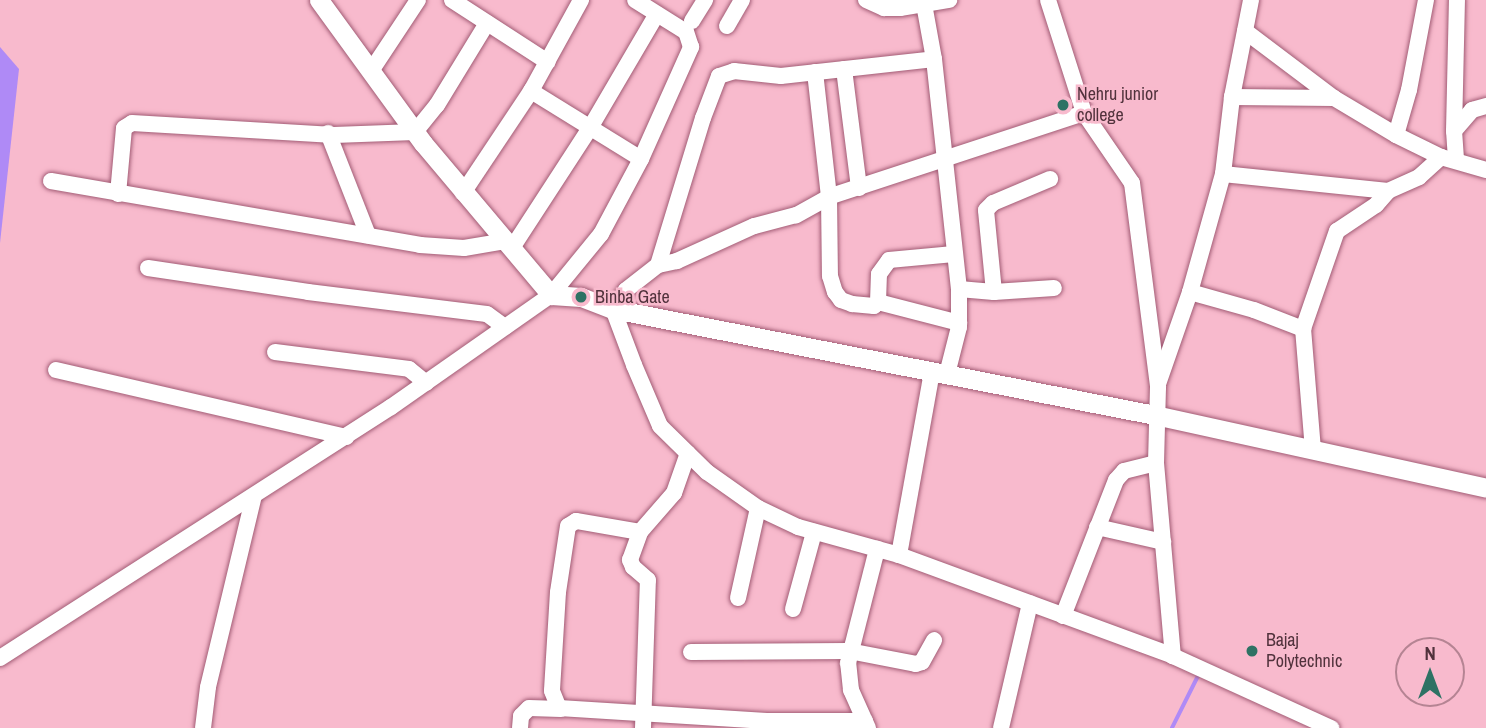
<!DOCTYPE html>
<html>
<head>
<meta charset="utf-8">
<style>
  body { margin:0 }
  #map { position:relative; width:1486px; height:728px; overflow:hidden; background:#f8bacd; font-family:"Archivo Narrow",sans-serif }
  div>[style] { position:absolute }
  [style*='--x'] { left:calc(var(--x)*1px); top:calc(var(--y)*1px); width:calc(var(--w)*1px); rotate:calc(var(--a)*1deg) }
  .water>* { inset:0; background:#af8af6 }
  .stream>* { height:3.5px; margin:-1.75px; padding:0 1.75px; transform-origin:1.75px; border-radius:1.75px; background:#af8af6 }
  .roads { filter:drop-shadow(0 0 2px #a25c75) drop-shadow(0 0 2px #a25c75) }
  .minor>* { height:16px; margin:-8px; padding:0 8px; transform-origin:8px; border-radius:8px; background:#fff }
  .major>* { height:19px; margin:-9.5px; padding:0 9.5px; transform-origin:9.5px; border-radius:9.5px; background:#fff }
  .dots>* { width:19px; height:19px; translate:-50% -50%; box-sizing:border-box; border:4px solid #f8bacd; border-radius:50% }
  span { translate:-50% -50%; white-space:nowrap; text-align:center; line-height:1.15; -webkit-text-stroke:5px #f8bacd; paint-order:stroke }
  .poi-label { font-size:18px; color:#51323c }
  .left { translate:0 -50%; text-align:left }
  .north { position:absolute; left:1395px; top:637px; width:70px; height:70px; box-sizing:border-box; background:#f8bacd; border:2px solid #b58493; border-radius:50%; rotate:0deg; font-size:19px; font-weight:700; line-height:28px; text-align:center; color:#51323c }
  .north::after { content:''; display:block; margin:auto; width:24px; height:32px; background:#2e7264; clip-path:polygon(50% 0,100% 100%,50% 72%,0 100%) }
</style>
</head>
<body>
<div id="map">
  <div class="water">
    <div style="clip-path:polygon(0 47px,19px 69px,0 243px)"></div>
  </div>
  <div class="stream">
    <div style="--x:1172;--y:728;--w:60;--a:-63.4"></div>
  </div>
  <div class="roads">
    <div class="minor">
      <div style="--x:452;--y:0;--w:114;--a:32.9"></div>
      <div style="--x:866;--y:0;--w:20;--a:24"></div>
      <div style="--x:884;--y:8;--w:16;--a:0"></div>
      <div style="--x:900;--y:8;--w:50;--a:-9.3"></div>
      <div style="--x:1048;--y:0;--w:119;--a:72.3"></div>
      <div style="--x:1084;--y:113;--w:85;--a:55.6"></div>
      <div style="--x:1132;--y:183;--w:206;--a:82.7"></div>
      <div style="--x:1158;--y:387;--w:76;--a:91.5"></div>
      <div style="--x:1156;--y:463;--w:194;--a:85"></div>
      <div style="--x:924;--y:4;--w:56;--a:79.7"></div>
      <div style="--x:934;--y:59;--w:231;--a:83.8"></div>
      <div style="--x:959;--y:289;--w:38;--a:90"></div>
      <div style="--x:959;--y:327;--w:49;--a:104.3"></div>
      <div style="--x:692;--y:21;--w:25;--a:-58"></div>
      <div style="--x:727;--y:26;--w:30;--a:-60"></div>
      <div style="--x:1245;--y:31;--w:111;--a:37"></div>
      <div style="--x:1334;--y:98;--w:72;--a:30.8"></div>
      <div style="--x:1396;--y:135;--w:50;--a:26.1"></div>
      <div style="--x:1441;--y:157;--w:47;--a:16.1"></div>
      <div style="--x:844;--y:69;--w:120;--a:82.8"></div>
      <div style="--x:371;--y:71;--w:85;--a:-56.5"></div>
      <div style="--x:815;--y:72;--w:126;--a:83.6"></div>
      <div style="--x:829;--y:197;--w:79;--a:89.3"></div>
      <div style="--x:830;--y:276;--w:17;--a:73"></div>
      <div style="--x:835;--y:292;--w:10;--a:53"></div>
      <div style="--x:841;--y:300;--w:12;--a:20"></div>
      <div style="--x:852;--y:304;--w:22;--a:5"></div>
      <div style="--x:874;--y:306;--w:6;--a:-45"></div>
      <div style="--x:878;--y:302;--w:84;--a:14.5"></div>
      <div style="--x:531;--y:91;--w:129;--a:31.7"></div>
      <div style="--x:1232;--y:97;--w:102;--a:0.6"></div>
      <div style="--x:1084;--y:113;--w:268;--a:161.8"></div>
      <div style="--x:829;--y:197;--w:38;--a:151"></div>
      <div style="--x:796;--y:215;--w:43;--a:165.3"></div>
      <div style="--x:754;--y:226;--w:85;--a:155.6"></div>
      <div style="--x:677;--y:261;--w:19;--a:168"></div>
      <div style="--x:658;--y:265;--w:41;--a:142"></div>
      <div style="--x:626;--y:290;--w:23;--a:124"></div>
      <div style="--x:613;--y:309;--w:60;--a:69.4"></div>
      <div style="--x:634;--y:365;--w:66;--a:66.9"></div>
      <div style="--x:660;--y:426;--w:66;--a:44.4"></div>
      <div style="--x:707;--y:472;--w:62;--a:35.2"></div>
      <div style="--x:758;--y:508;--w:44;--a:25.4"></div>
      <div style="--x:798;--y:527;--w:105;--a:15.5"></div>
      <div style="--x:899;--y:555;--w:292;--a:20.2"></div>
      <div style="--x:1173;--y:656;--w:174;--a:24.5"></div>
      <div style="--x:1454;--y:131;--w:131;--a:-88.7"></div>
      <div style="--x:328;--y:133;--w:110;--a:68.6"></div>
      <div style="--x:1396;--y:135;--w:47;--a:-73.9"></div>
      <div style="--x:1409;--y:90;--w:92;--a:-79.3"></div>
      <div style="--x:1456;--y:159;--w:28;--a:-94"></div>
      <div style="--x:1454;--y:131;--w:28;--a:-49"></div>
      <div style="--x:1472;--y:110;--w:15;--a:-16"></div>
      <div style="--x:1223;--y:174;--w:166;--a:5.9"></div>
      <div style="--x:51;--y:181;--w:375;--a:9.8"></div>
      <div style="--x:420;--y:245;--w:44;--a:3.9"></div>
      <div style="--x:464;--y:248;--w:43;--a:-9.5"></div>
      <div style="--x:463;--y:193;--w:123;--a:-56.3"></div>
      <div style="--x:531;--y:91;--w:104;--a:-61.2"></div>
      <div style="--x:118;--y:194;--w:66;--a:-84.8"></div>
      <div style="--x:124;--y:128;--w:9;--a:-32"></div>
      <div style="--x:132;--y:123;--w:202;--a:3.4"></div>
      <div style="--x:334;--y:135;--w:81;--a:-2.1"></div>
      <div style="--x:415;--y:132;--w:35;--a:-51"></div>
      <div style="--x:437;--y:105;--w:96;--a:-58.6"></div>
      <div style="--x:512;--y:248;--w:143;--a:-57"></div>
      <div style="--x:590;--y:128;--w:132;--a:-59.6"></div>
      <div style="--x:658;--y:265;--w:154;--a:-73"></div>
      <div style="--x:703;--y:118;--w:45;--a:-69.1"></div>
      <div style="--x:719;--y:76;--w:16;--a:-18"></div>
      <div style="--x:734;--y:71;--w:47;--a:6.1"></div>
      <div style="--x:781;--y:76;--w:154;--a:-6.3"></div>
      <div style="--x:148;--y:268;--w:162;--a:8.5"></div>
      <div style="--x:308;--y:292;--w:180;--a:7"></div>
      <div style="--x:487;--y:314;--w:22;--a:36"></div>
      <div style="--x:959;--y:289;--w:35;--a:5"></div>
      <div style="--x:994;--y:292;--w:60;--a:-3.8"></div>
      <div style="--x:994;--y:292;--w:82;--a:-95.6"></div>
      <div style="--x:986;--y:210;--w:10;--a:-45"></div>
      <div style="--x:993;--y:203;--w:62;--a:-22.8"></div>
      <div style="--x:1190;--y:292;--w:66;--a:15.7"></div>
      <div style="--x:1254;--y:310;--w:53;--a:21.2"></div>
      <div style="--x:878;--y:302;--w:28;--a:-88"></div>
      <div style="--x:879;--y:274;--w:17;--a:-54"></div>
      <div style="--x:889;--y:260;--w:65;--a:-5.3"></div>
      <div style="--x:275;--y:352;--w:135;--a:7.2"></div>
      <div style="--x:409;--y:369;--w:22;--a:39"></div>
      <div style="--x:56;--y:370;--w:298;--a:13"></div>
      <div style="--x:1158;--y:384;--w:97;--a:-70.8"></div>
      <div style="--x:1190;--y:292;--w:123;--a:-74.4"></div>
      <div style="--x:1223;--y:174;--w:78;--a:-83.3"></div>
      <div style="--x:1232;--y:97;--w:99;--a:-78.9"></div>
      <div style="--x:1313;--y:450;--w:121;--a:-94.7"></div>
      <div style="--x:1303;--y:329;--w:104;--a:-70.9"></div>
      <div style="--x:1337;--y:231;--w:47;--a:-33.7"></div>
      <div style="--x:1376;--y:205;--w:18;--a:-49"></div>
      <div style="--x:1388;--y:191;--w:34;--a:-24"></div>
      <div style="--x:1419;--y:177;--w:30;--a:-42"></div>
      <div style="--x:1097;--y:527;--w:68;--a:12.8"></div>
      <div style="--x:640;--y:532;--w:65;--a:-170.2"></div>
      <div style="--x:576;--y:521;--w:9;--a:148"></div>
      <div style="--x:568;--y:526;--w:67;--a:98.6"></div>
      <div style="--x:558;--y:592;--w:99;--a:93.5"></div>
      <div style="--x:552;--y:691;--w:18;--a:68"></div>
      <div style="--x:559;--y:708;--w:208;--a:3.6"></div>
      <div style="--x:767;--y:721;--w:98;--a:0"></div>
      <div style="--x:899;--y:555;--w:187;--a:-79.8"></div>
      <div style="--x:738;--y:598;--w:92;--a:-77.5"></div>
      <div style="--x:793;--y:609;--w:80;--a:-74.7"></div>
      <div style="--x:1063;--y:616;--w:146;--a:-68.7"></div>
      <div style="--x:1116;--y:480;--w:12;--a:-48"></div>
      <div style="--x:1124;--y:471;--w:33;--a:-14"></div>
      <div style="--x:691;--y:652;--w:158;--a:-0.4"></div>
      <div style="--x:849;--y:651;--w:68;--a:11"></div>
      <div style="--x:916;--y:664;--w:6;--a:-18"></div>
      <div style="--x:922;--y:662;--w:25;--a:-61"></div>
      <div style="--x:0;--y:658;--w:465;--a:-32.7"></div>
      <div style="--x:391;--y:407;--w:195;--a:-35"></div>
      <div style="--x:551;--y:295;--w:79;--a:-50.7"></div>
      <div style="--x:601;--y:234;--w:85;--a:-61.9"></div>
      <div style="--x:641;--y:159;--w:123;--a:-65.9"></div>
      <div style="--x:691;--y:47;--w:16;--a:-108"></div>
      <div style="--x:686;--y:32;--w:60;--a:-147.9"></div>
      <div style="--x:203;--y:728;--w:41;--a:-83"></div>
      <div style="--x:208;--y:687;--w:196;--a:-76.5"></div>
      <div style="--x:520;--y:728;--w:12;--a:-85"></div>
      <div style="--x:521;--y:716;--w:11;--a:-45"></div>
      <div style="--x:529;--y:708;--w:32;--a:2"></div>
      <div style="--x:643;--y:728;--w:148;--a:-88.1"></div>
      <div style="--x:648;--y:580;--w:20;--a:-139"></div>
      <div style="--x:633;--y:567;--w:8;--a:-113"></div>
      <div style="--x:630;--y:560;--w:30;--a:-70"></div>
      <div style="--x:640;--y:532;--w:52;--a:-48.9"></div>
      <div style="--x:674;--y:493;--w:42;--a:-70.7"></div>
      <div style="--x:868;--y:728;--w:42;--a:-114.1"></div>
      <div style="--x:851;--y:690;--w:27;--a:-96"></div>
      <div style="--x:848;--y:663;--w:118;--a:-75.7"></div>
      <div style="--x:1001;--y:728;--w:128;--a:-76.9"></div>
    </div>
    <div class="major">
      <div style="--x:319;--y:0;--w:177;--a:54"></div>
      <div style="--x:423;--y:143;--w:199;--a:49.9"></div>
      <div style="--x:551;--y:295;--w:30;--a:4"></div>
      <div style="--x:581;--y:297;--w:34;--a:21"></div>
      <div style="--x:613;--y:309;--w:552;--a:11.07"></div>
      <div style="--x:1155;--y:415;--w:339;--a:12.4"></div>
    </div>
  </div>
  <div class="dots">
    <div style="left:1063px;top:105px;background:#2e7264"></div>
    <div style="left:581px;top:297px;background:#2e7264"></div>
    <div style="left:1252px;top:651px;background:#2e7264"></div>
  </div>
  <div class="poi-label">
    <span class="left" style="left:1077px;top:105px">Nehru junior<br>college</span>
    <span class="left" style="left:595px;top:297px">Binba Gate</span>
    <span class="left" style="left:1266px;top:651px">Bajaj<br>Polytechnic</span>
  </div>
  <div class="north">N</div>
</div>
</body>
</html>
